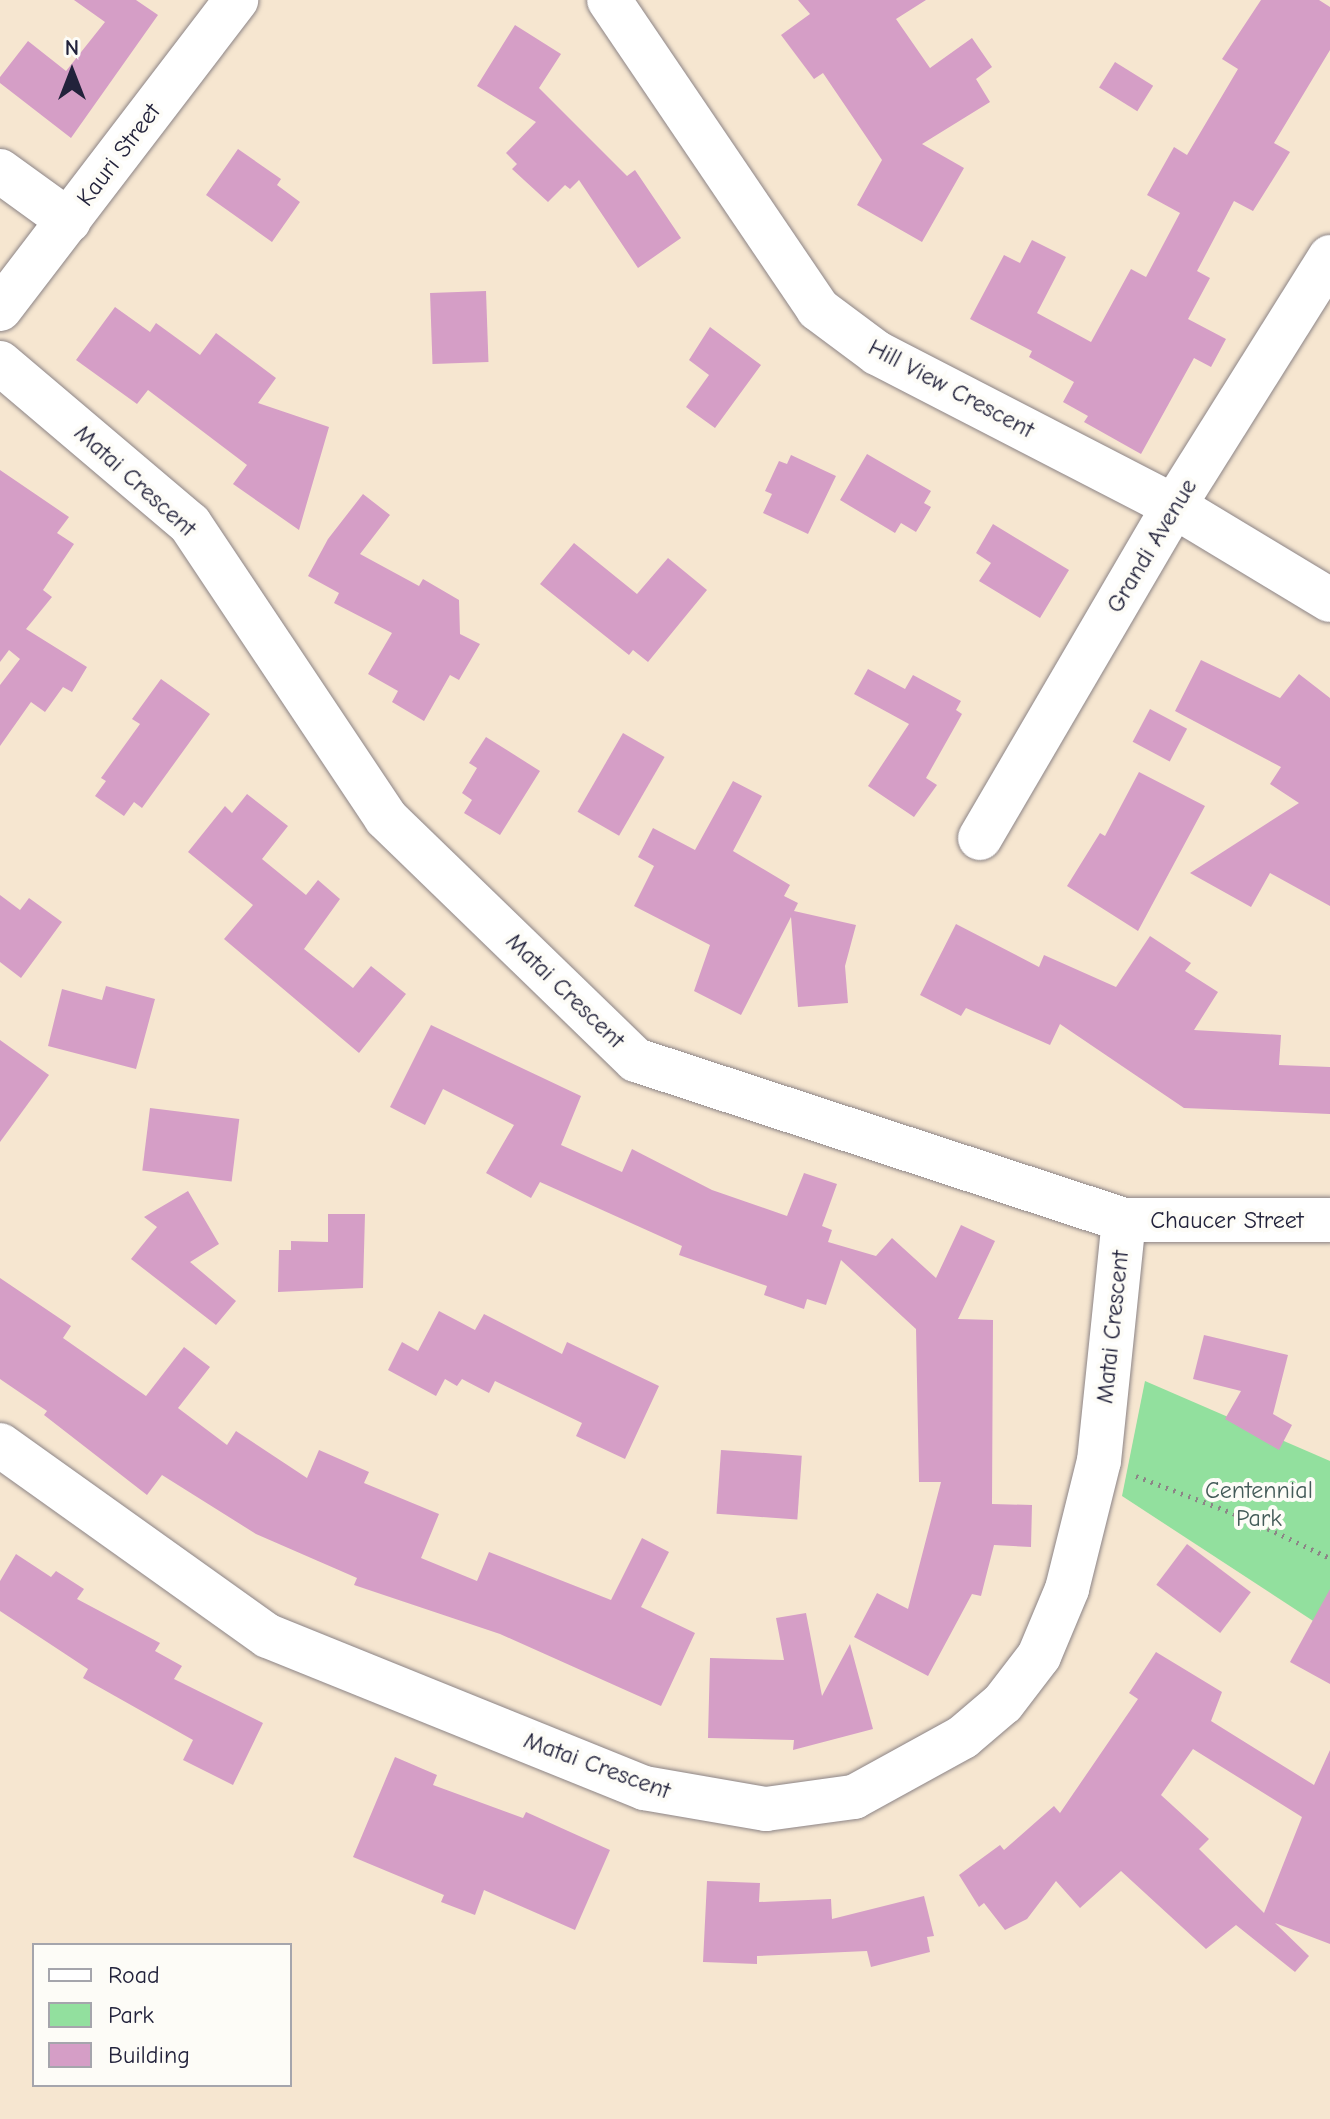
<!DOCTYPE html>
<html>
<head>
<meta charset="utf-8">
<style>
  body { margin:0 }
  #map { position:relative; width:1330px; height:2119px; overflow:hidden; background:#f6e6d0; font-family:"Comic Neue",sans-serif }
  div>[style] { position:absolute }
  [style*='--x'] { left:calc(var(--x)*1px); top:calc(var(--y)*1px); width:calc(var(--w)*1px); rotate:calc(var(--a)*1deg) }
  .green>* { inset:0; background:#92e09e }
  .building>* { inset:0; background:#d59ec6; transform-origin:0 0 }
  .path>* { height:5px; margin-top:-2.5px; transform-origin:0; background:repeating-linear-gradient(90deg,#8c8486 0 2px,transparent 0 8px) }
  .roads { filter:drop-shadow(0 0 2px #8c8486) drop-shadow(0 0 2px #8c8486) }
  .minor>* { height:44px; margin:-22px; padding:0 22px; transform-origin:22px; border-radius:22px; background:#fff }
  span { translate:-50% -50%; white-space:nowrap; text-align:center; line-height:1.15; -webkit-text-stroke:8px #fdfcf7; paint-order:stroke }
  .street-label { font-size:24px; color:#22223b }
  .park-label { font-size:24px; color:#445b59 }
  .legend { position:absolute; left:32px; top:1943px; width:260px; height:144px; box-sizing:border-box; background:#fdfcf7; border:2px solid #a5a5ac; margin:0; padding:10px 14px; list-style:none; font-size:24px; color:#22223b }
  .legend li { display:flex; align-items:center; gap:16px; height:40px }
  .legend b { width:40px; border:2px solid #a5a5ac }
  .north { position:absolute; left:32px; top:32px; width:80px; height:80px; -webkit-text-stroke:6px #fdfcf7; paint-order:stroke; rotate:0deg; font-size:22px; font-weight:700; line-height:32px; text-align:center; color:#22223b }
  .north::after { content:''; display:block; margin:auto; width:28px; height:36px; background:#22223b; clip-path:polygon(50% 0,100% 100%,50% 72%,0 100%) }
</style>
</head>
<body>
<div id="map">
  <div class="green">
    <div style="clip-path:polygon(1145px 1381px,1330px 1461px,1330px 1632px,1122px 1496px)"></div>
  </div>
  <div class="building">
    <div style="clip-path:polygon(74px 0,136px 0,158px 15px,71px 138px,0 83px,0 77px,28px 41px,66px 71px,105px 22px)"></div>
    <div style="clip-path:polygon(798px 0,926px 0,896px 19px,930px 68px,972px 38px,992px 67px,976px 79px,990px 102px,922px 144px,964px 168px,922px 242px,857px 205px,882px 160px,823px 73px,814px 79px,781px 35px,810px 14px)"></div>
    <div style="clip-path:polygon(1261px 0,1319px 0,1330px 7px,1330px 50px,1274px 143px,1290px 152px,1253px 211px,1234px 201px,1197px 271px,1210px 278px,1188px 319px,1226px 339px,1211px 367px,1194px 358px,1141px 454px,1084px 422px,1088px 416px,1063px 402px,1074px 382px,1029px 357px,1032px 351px,970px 319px,1004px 255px,1020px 263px,1032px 240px,1066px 257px,1037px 313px,1091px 342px,1131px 269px,1146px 277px,1180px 213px,1147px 195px,1174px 147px,1187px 155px,1238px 69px,1222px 59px)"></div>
    <div style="clip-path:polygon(515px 25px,561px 54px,539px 88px,627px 176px,635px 170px,681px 238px,638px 268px,579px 180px,570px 189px,565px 185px,548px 202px,512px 169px,517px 164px,506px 153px,536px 122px,477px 86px)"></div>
    <div style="left:1115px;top:62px;width:45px;height:30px;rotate:32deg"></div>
    <div style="clip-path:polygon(238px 149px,281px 179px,277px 185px,300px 202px,272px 242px,206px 195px)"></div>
    <div style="left:486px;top:291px;width:71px;height:56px;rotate:88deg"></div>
    <div style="clip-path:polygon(115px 307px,150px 332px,156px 323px,200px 355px,216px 333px,276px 378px,258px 403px,329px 427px,299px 530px,233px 484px,247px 465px,148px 390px,137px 404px,76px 360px)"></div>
    <div style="clip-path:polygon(710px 327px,761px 365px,715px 428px,686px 407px,709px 375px,689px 360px)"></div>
    <div style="clip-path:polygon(867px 454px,931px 491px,924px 503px,931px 507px,916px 532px,901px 523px,895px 533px,840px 500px)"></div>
    <div style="clip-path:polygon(791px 455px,836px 476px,808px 534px,763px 513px,772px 494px,765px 491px,779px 461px,787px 464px)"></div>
    <div style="clip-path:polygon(0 470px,69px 517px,57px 533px,74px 544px,43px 590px,52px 597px,26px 629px,87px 667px,72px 692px,63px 687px,45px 712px,31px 702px,0 746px,0 685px,20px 659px,9px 650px,0 662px)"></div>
    <div style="clip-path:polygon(363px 494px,390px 515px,360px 554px,419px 586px,423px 579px,459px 600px,460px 634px,480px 644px,459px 680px,450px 675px,424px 721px,392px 702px,398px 691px,368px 674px,392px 633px,334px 603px,339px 593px,308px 576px,328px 539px)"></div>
    <div style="clip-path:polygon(993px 524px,1069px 570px,1040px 618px,979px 581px,991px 563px,976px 553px)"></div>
    <div style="clip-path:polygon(574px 543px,637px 594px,668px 558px,707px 590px,648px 662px,633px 650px,629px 655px,540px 584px)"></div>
    <div style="clip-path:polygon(1201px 660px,1280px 698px,1299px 674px,1330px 698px,1330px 906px,1270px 873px,1251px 907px,1190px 873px,1299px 803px,1270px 784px,1281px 767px,1175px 711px)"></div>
    <div style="clip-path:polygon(868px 669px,905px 689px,913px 675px,961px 701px,956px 710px,962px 714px,926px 778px,937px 785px,914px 817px,868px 786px,909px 724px,854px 694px)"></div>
    <div style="clip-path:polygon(161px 679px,210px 714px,142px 808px,134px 802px,124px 816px,95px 796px,106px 781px,101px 778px,140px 724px,132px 719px)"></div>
    <div style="left:1150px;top:709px;width:42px;height:37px;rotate:28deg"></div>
    <div style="left:623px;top:733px;width:48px;height:91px;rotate:30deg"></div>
    <div style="clip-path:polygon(486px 737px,540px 771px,500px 835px,464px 813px,472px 800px,462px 793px,477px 768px,469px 763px)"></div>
    <div style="clip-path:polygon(1139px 772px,1205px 806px,1138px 931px,1067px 886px,1100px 833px,1105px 836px)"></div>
    <div style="clip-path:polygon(733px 781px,762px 796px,733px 851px,790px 885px,784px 896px,798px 903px,794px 911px,856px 925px,845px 966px,848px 1003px,798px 1007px,791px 917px,741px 1015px,694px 991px,710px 945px,634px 906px,654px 866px,638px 857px,653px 828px,695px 850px)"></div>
    <div style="clip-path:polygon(247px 794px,288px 826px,262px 859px,306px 895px,318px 880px,340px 899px,304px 949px,353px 988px,371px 966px,406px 994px,359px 1053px,224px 939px,253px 905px,188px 852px,225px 806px,232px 813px)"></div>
    <div style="clip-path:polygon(0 895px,20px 910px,29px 898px,62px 922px,21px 978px,0 962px)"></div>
    <div style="clip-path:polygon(956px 924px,1039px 967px,1044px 955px,1116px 987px,1150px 936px,1191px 963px,1185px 971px,1218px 992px,1194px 1030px,1281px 1035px,1279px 1065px,1330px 1067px,1330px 1114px,1184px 1108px,1060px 1024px,1050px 1045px,966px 1008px,961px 1016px,920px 995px)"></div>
    <div style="clip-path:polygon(106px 986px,155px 999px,136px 1069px,48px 1046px,62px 989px,102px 1000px)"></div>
    <div style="clip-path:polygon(431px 1025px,581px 1096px,561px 1145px,622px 1172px,632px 1149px,712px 1190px,787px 1216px,804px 1173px,837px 1184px,822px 1226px,832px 1230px,828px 1242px,876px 1256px,892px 1238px,936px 1278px,961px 1225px,995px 1241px,958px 1319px,993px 1320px,992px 1504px,1032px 1505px,1031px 1547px,994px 1545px,981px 1596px,972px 1594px,928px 1676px,854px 1637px,877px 1593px,908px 1609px,941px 1482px,919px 1482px,916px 1329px,841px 1260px,826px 1305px,807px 1299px,804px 1309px,764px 1295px,767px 1286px,679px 1255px,682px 1246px,540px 1182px,531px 1198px,486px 1173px,514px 1125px,443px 1089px,425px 1125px,390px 1107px)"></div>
    <div style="clip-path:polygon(0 1040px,49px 1075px,0 1142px)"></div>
    <div style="left:150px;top:1108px;width:90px;height:63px;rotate:7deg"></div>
    <div style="clip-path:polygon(188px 1191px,219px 1244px,190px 1262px,236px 1301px,216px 1325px,131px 1259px,157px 1227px,144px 1217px)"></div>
    <div style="clip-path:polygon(328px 1214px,365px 1214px,363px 1288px,278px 1292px,279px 1250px,291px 1250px,291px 1241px,328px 1242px)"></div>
    <div style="clip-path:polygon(0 1278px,71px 1326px,63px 1338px,146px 1396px,184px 1347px,210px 1367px,178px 1408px,227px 1445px,236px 1431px,307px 1478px,319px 1450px,369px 1472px,364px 1483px,439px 1514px,421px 1558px,477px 1581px,489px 1552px,611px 1600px,642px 1538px,669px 1552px,641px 1607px,695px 1633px,661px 1706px,500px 1634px,354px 1585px,357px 1578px,256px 1534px,162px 1475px,147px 1495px,44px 1415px,47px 1411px,0 1379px)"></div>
    <div style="clip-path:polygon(439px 1311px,475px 1330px,484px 1314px,562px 1354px,567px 1342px,659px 1386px,625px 1459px,576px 1436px,582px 1423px,495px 1381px,489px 1393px,462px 1379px,457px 1386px,445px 1379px,436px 1396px,388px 1370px,402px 1342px,418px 1351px)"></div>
    <div style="clip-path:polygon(1204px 1335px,1288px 1355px,1273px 1414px,1292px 1425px,1279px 1450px,1225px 1419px,1241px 1391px,1193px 1379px)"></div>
    <div style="left:721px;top:1450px;width:81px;height:64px;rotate:4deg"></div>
    <div style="left:1187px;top:1544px;width:80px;height:51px;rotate:37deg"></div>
    <div style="clip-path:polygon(16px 1554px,51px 1577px,56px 1571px,84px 1589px,77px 1599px,160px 1643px,155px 1651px,182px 1666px,174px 1679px,263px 1723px,233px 1785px,183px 1760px,193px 1740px,83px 1678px,88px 1669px,0 1611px,0 1581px)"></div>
    <div style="clip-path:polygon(1330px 1589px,1330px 1684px,1290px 1662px)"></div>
    <div style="clip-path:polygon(806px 1613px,822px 1696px,850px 1644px,873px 1729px,793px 1750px,794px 1740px,708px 1738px,710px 1658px,784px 1660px,776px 1618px)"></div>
    <div style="clip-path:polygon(evenodd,1156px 1652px,1222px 1692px,1211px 1721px,1314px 1785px,1330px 1750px,1330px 1944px,1275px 1923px,1309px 1956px,1295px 1972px,1236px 1925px,1206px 1949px,1121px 1871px,1080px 1908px,1056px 1881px,1027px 1919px,1005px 1930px,984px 1903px,979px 1907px,959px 1875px,1000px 1845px,1004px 1850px,1054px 1806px,1060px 1813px,1138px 1699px,1129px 1693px,1156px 1652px,1193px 1749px,1302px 1817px,1264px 1913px,1199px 1849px,1209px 1839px,1161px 1795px,1193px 1749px)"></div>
    <div style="clip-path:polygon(395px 1757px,437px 1775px,433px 1785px,523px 1818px,526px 1812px,610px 1850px,575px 1930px,484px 1890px,475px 1915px,441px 1902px,444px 1895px,353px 1857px)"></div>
    <div style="clip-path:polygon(707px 1881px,760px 1883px,759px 1902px,831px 1899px,832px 1919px,924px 1896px,934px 1936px,927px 1937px,930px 1952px,871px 1967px,867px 1951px,757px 1956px,757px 1964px,703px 1962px)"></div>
  </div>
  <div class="path">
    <div style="--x:1136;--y:1476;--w:118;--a:20.9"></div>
    <div style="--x:1246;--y:1518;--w:93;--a:25.5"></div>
  </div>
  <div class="roads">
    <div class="minor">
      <div style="--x:609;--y:0;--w:373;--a:55.9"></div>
      <div style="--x:818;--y:309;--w:74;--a:36.7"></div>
      <div style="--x:877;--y:353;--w:334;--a:27.3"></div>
      <div style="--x:1174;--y:506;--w:182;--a:31.1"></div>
      <div style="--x:0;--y:171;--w:85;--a:35.9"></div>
      <div style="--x:0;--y:309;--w:389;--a:-52.6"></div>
      <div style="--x:0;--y:363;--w:249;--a:40.3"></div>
      <div style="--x:190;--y:524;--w:353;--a:56.3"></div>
      <div style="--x:386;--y:818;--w:348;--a:44.1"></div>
      <div style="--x:636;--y:1060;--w:514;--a:18.15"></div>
      <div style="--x:1124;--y:1220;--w:206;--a:0"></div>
      <div style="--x:980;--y:838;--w:385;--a:-59.7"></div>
      <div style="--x:1174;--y:506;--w:294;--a:-57.9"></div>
      <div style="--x:0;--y:1445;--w:329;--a:35.5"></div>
      <div style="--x:268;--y:1636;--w:406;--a:22"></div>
      <div style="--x:644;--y:1788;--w:124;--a:9.8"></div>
      <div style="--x:766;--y:1809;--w:89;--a:-7.8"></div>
      <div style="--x:854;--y:1797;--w:124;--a:-28.8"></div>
      <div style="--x:963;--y:1737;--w:52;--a:-40.4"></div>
      <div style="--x:1003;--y:1703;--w:59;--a:-52.5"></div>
      <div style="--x:1039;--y:1656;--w:73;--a:-67.3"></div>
      <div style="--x:1067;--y:1589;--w:132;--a:-76"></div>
      <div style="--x:1099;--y:1461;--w:242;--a:-84.1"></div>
    </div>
  </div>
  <div class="street-label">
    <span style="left:119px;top:155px;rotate:-53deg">Kauri Street</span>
    <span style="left:951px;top:389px;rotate:28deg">Hill View Crescent</span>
    <span style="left:135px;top:481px;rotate:42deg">Matai Crescent</span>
    <span style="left:1152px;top:546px;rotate:-59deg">Grandi Avenue</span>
    <span style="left:565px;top:991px;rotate:44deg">Matai Crescent</span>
    <span style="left:1227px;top:1221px">Chaucer Street</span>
    <span style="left:1113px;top:1327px;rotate:-84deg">Matai Crescent</span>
    <span style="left:597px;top:1766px;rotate:20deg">Matai Crescent</span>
  </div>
  <div class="park-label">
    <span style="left:1259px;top:1505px">Centennial<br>Park</span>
  </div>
  <ul class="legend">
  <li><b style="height:10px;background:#fff"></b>Road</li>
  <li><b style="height:22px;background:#92e09e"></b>Park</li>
  <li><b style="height:22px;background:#d59ec6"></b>Building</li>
  </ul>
  <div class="north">N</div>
</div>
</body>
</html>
